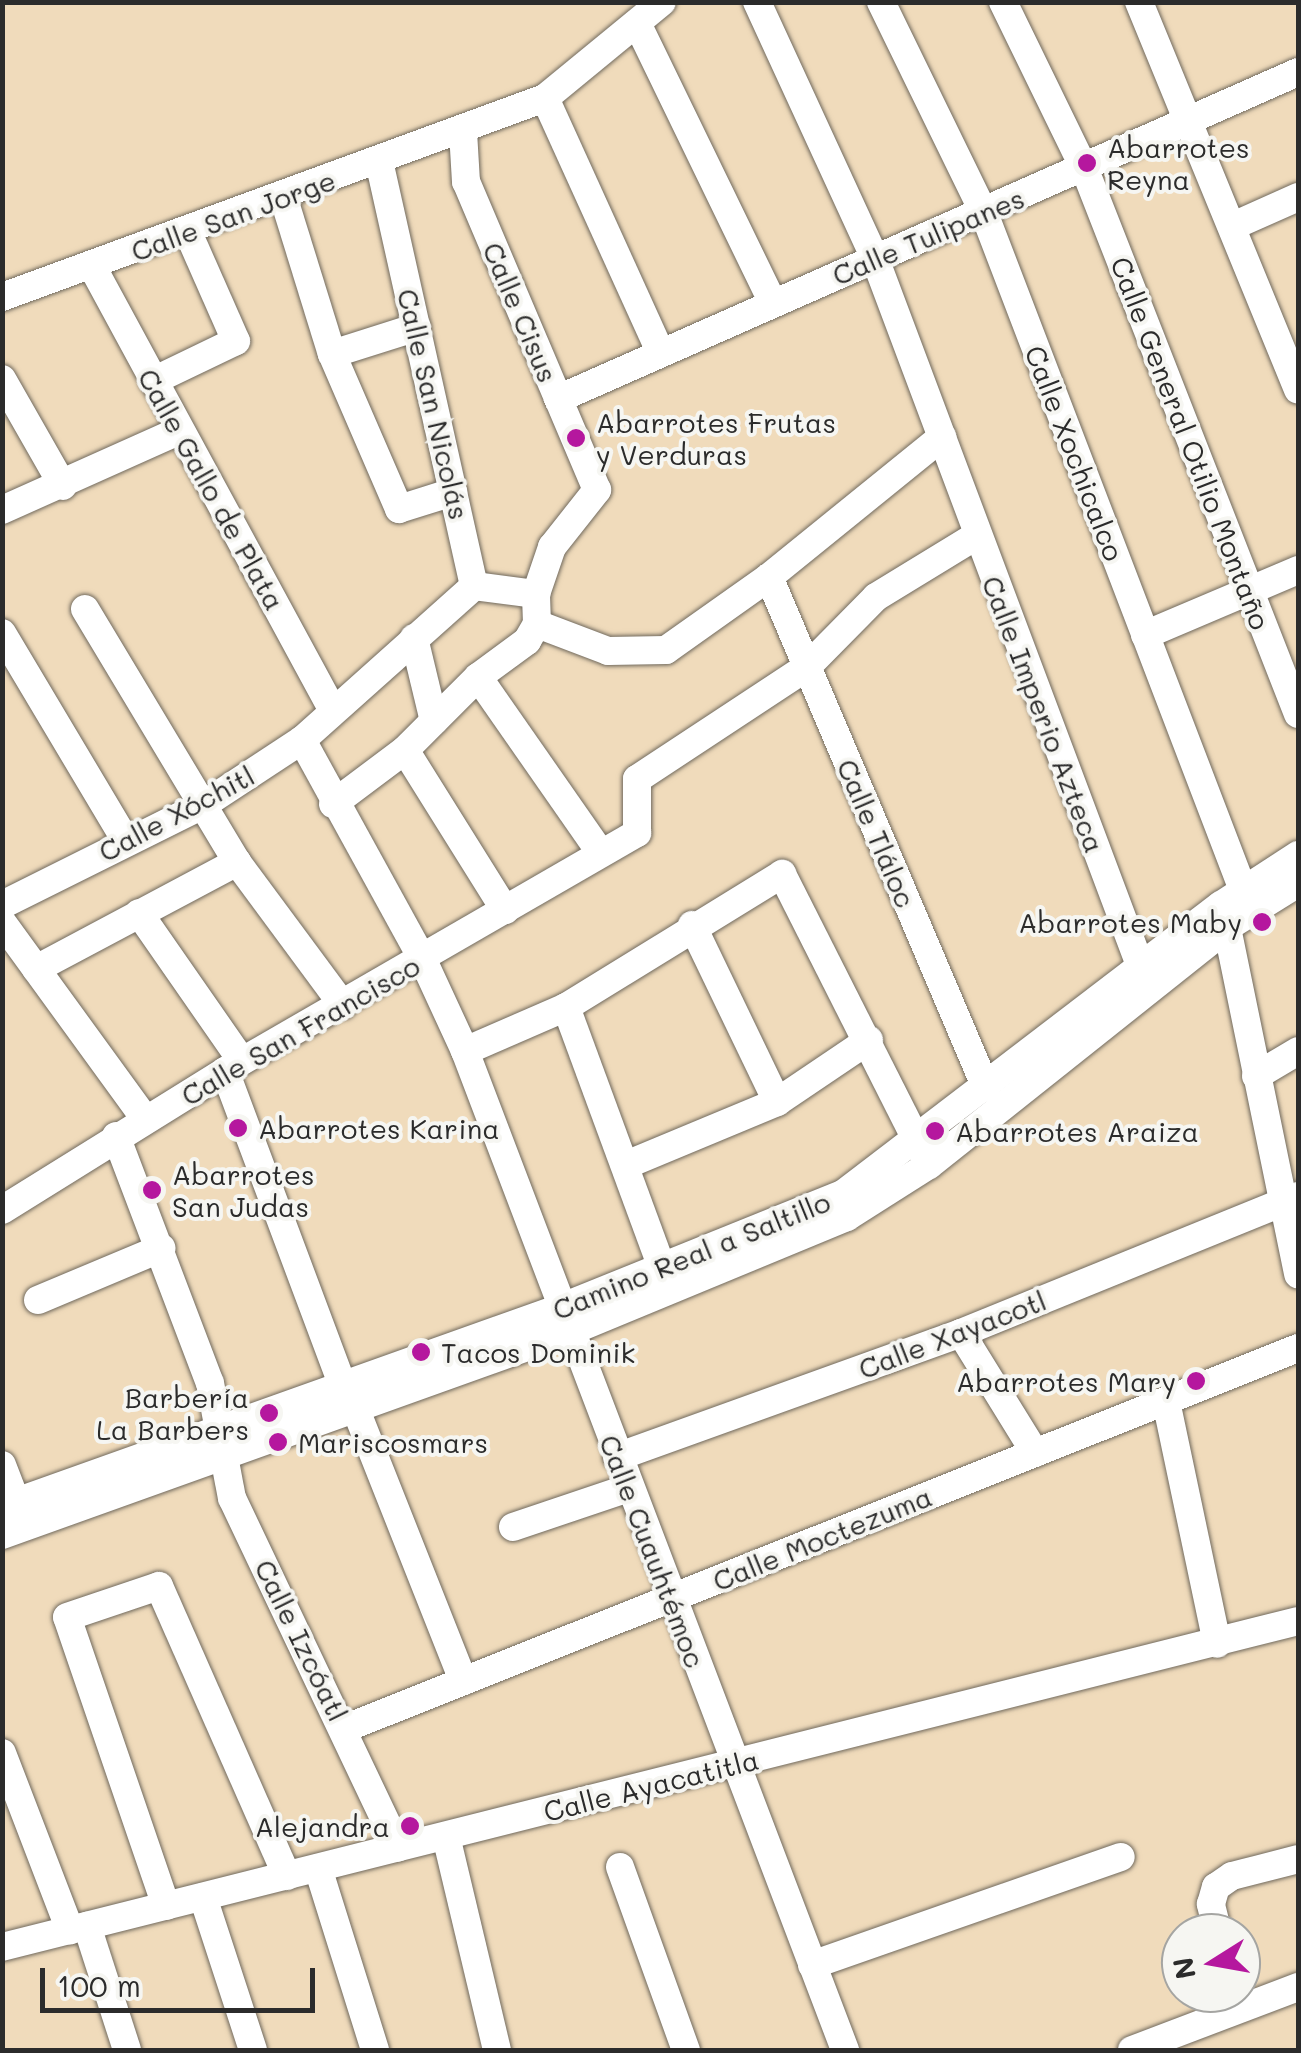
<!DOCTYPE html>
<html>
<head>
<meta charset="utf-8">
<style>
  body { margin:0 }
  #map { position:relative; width:1301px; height:2053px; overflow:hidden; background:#f0dbbb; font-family:Mali,sans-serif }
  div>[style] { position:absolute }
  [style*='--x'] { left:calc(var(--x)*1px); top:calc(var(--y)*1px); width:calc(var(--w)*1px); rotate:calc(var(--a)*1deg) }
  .roads { filter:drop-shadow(0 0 2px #70695d) drop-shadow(0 0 2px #70695d) }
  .minor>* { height:28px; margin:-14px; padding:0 14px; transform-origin:14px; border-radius:14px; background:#fff }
  .dots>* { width:28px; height:28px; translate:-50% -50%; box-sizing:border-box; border:5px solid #f6f6f2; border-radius:50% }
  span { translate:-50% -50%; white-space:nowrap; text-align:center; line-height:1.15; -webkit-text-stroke:8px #f6f6f2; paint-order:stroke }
  .poi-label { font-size:28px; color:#2b2b2b }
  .left { translate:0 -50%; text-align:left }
  .right { translate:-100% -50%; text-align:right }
  .street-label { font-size:28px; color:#2b2b2b }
  .frame { position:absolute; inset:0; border:5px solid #2b2b2b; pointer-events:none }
  .north { position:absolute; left:1161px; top:1913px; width:100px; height:100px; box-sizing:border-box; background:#f6f6f2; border:2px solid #a5a5a2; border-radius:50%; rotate:259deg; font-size:28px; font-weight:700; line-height:40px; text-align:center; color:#2b2b2b }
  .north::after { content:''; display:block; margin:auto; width:35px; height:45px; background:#b5179e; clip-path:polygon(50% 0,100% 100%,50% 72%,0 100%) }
  .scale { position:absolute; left:40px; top:1968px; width:275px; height:45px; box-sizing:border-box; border:5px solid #2b2b2b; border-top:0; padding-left:12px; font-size:30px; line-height:35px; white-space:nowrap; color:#2b2b2b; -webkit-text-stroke:8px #f6f6f2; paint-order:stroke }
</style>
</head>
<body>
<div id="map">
  <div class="roads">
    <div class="minor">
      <div style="--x:757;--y:2;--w:280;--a:65.3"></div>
      <div style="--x:874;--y:256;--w:774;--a:69.44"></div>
      <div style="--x:881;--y:2;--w:235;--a:64"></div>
      <div style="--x:984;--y:213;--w:739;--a:69.06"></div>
      <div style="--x:1003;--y:2;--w:187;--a:64"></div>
      <div style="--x:1085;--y:170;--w:584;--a:68.62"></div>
      <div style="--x:1139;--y:2;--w:419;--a:67.7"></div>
      <div style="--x:637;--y:23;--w:311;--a:64.1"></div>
      <div style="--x:545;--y:98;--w:279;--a:65.6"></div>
      <div style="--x:379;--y:161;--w:435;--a:77.4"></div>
      <div style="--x:283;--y:196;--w:165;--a:72.8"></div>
      <div style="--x:332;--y:354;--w:169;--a:66.6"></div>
      <div style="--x:399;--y:509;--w:57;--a:-17.5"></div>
      <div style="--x:1233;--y:226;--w:71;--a:-24"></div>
      <div style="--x:93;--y:268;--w:502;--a:61.54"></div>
      <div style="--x:2;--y:297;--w:578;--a:-20.13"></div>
      <div style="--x:545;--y:98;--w:151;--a:-39.4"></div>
      <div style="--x:332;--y:354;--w:89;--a:-17.6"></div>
      <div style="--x:2;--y:379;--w:123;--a:60.3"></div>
      <div style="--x:153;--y:381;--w:92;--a:-25.7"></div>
      <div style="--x:236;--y:341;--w:119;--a:-113.8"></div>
      <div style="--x:558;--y:399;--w:809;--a:-23.84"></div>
      <div style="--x:2;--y:510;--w:194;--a:-24.1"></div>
      <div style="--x:769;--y:577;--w:555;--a:66.99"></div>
      <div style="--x:474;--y:586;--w:63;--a:7.4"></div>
      <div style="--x:85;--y:609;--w:295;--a:59"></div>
      <div style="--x:237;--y:862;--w:178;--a:53.5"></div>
      <div style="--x:537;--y:624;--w:76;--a:20.8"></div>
      <div style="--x:608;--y:651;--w:58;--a:-1"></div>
      <div style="--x:666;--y:650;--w:126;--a:-35.3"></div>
      <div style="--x:769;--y:577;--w:223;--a:-39"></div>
      <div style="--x:2;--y:633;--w:242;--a:59.2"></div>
      <div style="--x:1145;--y:635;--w:166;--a:-23"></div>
      <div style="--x:414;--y:638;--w:85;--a:76.5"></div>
      <div style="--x:478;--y:677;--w:213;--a:55.1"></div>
      <div style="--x:302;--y:740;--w:251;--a:61.2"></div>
      <div style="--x:423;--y:960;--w:100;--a:65.2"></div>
      <div style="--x:465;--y:1051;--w:1069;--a:69.17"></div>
      <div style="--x:405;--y:750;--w:189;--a:58"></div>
      <div style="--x:333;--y:804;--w:90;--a:-36.9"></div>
      <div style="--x:405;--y:750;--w:103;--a:-45"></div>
      <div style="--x:478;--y:677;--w:61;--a:-36.3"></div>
      <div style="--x:527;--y:641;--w:20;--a:-60"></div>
      <div style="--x:537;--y:624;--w:30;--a:-92"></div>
      <div style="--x:536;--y:594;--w:50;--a:-71.2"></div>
      <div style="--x:552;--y:547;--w:73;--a:-51.7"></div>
      <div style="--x:597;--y:490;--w:335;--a:-113"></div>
      <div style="--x:466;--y:182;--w:51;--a:-93.4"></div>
      <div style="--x:2;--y:905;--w:225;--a:-26.5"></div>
      <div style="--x:203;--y:805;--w:118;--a:-33.3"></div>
      <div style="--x:302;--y:740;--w:231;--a:-41.8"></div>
      <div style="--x:139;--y:913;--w:180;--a:55.2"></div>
      <div style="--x:1224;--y:913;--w:369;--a:78.4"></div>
      <div style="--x:2;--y:922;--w:243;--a:54"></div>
      <div style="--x:692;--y:925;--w:196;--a:64.3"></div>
      <div style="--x:36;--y:969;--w:228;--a:-28"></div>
      <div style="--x:566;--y:1007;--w:278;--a:69.8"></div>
      <div style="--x:465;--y:1051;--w:110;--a:-23.5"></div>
      <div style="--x:566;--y:1007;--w:254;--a:-31.6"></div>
      <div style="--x:782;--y:874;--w:315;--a:63.2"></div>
      <div style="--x:225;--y:1071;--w:336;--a:69.5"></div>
      <div style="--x:1256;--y:1076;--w:49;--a:-30.8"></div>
      <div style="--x:116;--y:1136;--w:264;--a:69.2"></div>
      <div style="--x:210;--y:1383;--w:117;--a:79.2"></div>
      <div style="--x:232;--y:1498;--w:387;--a:64.6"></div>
      <div style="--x:626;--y:1165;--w:164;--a:-22.6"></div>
      <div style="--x:777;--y:1102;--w:111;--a:-34"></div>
      <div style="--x:2;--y:1210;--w:263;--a:-31.9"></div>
      <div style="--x:225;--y:1071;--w:476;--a:-30"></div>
      <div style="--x:637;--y:833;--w:54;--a:-90"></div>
      <div style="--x:637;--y:779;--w:204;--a:-33.4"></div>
      <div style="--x:807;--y:667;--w:98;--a:-45.4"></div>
      <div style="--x:876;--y:597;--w:117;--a:-31.4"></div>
      <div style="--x:38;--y:1300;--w:134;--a:-22.8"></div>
      <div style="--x:961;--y:1333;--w:141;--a:58.3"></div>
      <div style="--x:1166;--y:1401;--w:248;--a:78.1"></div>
      <div style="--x:354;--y:1405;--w:297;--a:68.4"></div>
      <div style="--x:617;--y:1457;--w:366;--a:-19.8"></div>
      <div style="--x:961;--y:1333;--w:364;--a:-22.1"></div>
      <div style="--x:2;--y:1465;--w:40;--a:69"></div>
      <div style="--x:2;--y:1507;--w:592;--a:-19.63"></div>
      <div style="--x:560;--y:1308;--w:306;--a:-22"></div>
      <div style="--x:844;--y:1193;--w:474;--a:-37.4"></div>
      <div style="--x:1221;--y:905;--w:92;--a:-33"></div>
      <div style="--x:513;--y:1527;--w:122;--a:-18.6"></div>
      <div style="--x:2;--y:1535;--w:602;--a:-19.7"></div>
      <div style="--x:569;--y:1332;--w:301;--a:-22.5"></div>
      <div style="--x:847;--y:1217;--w:97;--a:-32.4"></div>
      <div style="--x:929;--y:1165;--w:384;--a:-38.5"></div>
      <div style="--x:1229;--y:926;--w:81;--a:-31.9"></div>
      <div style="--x:346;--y:1728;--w:1025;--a:-21.76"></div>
      <div style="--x:2;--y:1753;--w:190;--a:69"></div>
      <div style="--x:446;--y:1836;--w:220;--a:76.6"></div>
      <div style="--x:620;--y:1867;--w:195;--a:70.2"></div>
      <div style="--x:318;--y:1868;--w:191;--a:72.6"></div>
      <div style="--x:203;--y:1897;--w:161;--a:71.9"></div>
      <div style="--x:166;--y:1906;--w:305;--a:-108.9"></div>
      <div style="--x:67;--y:1617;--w:97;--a:-18.6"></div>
      <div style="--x:159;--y:1586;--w:317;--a:66.2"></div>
      <div style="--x:87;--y:1926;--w:130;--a:72.1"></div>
      <div style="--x:1218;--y:1933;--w:30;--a:-104"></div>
      <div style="--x:1211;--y:1904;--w:18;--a:-74"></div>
      <div style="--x:1216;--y:1887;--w:19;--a:-35"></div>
      <div style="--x:1232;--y:1876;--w:68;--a:-14.4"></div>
      <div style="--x:2;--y:1947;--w:1336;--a:-14.12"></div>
      <div style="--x:812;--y:1965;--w:327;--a:-19.3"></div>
      <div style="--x:1132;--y:2050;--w:178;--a:-20.8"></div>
    </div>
  </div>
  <div class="dots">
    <div style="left:1087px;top:163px;background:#b5179e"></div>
    <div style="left:576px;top:438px;background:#b5179e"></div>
    <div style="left:1262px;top:922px;background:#b5179e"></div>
    <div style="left:238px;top:1128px;background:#b5179e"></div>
    <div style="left:935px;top:1131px;background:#b5179e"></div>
    <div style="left:152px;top:1190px;background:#b5179e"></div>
    <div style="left:421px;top:1352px;background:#b5179e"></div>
    <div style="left:1196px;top:1381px;background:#b5179e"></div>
    <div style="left:269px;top:1413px;background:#b5179e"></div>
    <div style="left:278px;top:1442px;background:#b5179e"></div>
    <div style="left:410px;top:1826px;background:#b5179e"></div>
  </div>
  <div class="poi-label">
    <span class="left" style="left:1107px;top:163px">Abarrotes<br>Reyna</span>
    <span class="left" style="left:596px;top:438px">Abarrotes Frutas<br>y Verduras</span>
    <span class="right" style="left:1242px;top:922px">Abarrotes Maby</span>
    <span class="left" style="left:258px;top:1128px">Abarrotes Karina</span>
    <span class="left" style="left:955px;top:1131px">Abarrotes Araiza</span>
    <span class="left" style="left:172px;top:1190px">Abarrotes<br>San Judas</span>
    <span class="left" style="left:441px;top:1352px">Tacos Dominik</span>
    <span class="right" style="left:1176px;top:1381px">Abarrotes Mary</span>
    <span class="right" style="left:249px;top:1413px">Barbería<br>La Barbers</span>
    <span class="left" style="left:298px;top:1442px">Mariscosmars</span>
    <span class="right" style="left:390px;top:1826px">Alejandra</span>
  </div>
  <div class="street-label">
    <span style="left:233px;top:215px;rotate:-20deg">Calle San Jorge</span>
    <span style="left:928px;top:236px;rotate:-23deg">Calle Tulipanes</span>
    <span style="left:521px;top:312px;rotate:67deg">Calle Cisus</span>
    <span style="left:434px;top:404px;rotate:77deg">Calle San Nicolás</span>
    <span style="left:1191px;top:443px;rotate:69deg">Calle General Otilio Montaño</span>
    <span style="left:1075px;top:453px;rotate:69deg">Calle Xochicalco</span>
    <span style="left:212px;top:489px;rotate:61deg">Calle Gallo de Plata</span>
    <span style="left:1044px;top:714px;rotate:69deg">Calle Imperio Azteca</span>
    <span style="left:176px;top:813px;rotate:-28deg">Calle Xóchitl</span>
    <span style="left:877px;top:833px;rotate:67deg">Calle Tláloc</span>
    <span style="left:300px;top:1030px;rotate:-30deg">Calle San Francisco</span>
    <span style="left:691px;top:1255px;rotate:-22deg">Camino Real a Saltillo</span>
    <span style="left:952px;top:1334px;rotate:-21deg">Calle Xayacotl</span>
    <span style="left:822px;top:1538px;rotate:-22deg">Calle Moctezuma</span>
    <span style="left:653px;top:1551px;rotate:69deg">Calle Cuauhtémoc</span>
    <span style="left:302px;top:1640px;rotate:64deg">Calle Izcóatl</span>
    <span style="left:651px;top:1785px;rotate:-14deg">Calle Ayacatitla</span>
  </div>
  <div class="frame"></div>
  <div class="north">N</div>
  <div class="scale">100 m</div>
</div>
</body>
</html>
